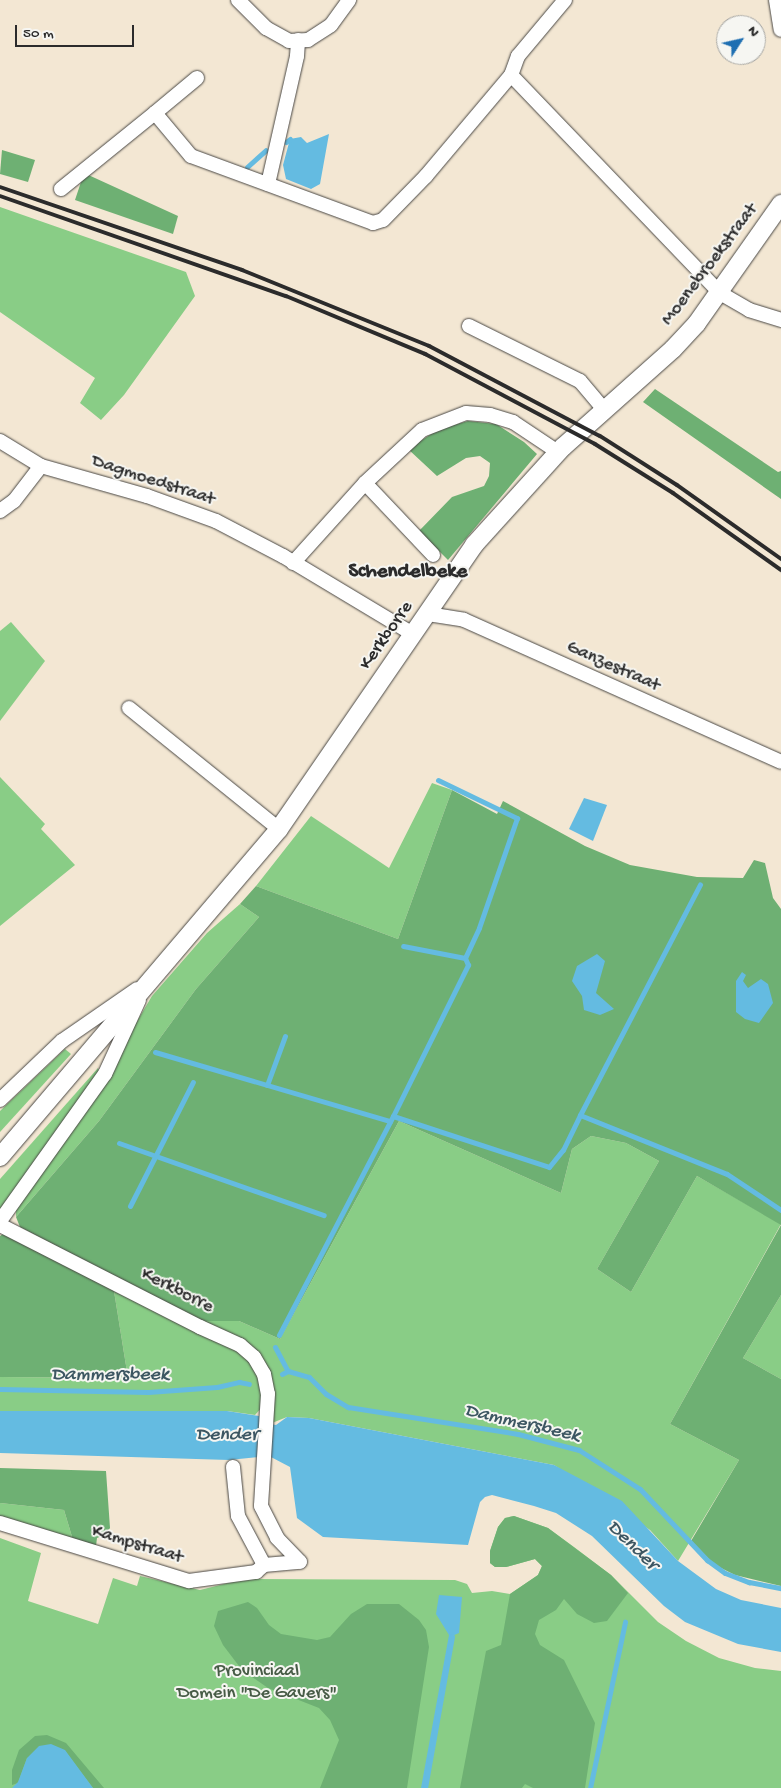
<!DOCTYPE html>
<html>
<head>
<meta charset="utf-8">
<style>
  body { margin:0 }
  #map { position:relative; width:781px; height:1788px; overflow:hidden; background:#f3e7d3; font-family:"Gochi Hand",sans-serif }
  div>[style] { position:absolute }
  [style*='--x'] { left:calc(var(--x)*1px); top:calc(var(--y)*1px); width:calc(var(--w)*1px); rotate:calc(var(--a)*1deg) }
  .green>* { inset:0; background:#89cd86 }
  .forest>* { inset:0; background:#6eb073 }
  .water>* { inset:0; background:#64bbe1 }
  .stream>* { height:5px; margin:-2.5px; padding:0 2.5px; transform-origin:2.5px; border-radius:2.5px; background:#64bbe1 }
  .roads { filter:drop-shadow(0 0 1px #494744) drop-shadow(0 0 1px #494744) }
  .minor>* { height:14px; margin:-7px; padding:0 7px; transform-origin:7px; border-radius:7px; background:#fff }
  .tertiary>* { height:18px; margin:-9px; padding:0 9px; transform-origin:9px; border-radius:9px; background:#fff }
  .rail>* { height:4px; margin:-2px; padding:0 2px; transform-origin:2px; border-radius:2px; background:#2b2b2b }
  span { translate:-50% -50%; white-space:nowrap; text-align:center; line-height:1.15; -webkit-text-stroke:4px #f6f6f2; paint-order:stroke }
  .street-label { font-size:19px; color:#2b2b2b }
  .park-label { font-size:19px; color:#475c46 }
  .water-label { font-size:20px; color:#3c5662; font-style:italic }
  .quarter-label { font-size:21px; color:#2b2b2b; font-weight:700 }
  .north { position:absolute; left:716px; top:15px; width:50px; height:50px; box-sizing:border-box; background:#f6f6f2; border:1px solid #a5a5a2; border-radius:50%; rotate:55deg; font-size:14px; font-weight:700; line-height:20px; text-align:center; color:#2b2b2b }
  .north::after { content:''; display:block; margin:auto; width:18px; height:22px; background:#1f6fb2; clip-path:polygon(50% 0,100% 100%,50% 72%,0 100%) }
  .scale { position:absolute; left:15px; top:25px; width:119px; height:22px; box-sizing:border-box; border:2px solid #2b2b2b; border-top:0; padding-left:6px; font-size:15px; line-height:18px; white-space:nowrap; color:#2b2b2b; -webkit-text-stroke:4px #f6f6f2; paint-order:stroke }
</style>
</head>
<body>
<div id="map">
  <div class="green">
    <div style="clip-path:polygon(0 207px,186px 272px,195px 296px,124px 395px,101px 420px,80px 403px,95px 378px,0 312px)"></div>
    <div style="clip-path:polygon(11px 622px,45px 661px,0 721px,0 631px)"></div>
    <div style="clip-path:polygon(0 777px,45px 824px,41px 829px,75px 865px,0 926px)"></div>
    <div style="clip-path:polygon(432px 783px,452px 790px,398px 939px,256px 886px,311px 816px,389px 868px)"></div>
    <div style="clip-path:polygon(240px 904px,259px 917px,196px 989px,99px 1121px,16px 1217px,16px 1208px,107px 1082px,130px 1033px,152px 996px,207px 933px)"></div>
    <div style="clip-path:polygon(65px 1049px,71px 1054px,0 1132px,0 1111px)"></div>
    <div style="clip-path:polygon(98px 1068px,100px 1074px,0 1213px,0 1179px)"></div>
    <div style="clip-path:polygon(399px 1121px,561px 1193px,572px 1149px,591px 1136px,626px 1143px,659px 1161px,597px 1269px,631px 1292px,697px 1176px,781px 1224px,670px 1424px,739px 1460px,678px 1561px,650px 1530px,554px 1465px,309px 1418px,287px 1417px,272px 1423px,263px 1363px,197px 1321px,239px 1321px,280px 1339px)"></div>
    <div style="clip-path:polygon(114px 1291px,179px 1324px,234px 1346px,257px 1370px,264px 1405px,255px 1415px,227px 1411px,0 1411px,0 1377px,128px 1378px)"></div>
    <div style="clip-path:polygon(781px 1295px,781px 1379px,743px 1358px)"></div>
    <div style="clip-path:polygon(0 1503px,64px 1510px,73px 1540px,0 1518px)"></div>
    <div style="clip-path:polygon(514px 1516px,548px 1528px,574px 1547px,611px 1575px,658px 1622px,686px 1641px,719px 1658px,755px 1668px,781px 1671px,781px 1788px,0 1788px,0 1538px,41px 1553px,28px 1601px,98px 1624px,113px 1578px,137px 1586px,140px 1576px,200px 1590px,244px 1579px,455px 1580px,467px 1584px,472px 1593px,492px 1591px,510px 1594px,538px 1575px,542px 1566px,535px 1559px,506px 1567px,495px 1567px,490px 1563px,490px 1551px,498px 1527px,505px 1518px)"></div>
  </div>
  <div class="forest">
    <div style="clip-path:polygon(2px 150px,35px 160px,28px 182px,0 174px)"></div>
    <div style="clip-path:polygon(84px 173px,178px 216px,173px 234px,75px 200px)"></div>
    <div style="clip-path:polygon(655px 389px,778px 472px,781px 471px,781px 499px,643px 402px)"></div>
    <div style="clip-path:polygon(468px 421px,496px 424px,524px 442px,537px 454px,448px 560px,419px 531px,452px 497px,484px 486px,489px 476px,490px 463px,480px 456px,466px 458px,437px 476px,408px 449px,439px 429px)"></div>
    <div style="clip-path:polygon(452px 790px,497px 814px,503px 801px,585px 846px,630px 865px,697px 877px,743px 878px,754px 860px,765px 863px,773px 898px,781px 909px,781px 1295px,743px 1358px,781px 1379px,781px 1586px,735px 1575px,715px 1565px,691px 1541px,739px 1460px,670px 1424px,781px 1225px,697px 1176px,631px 1292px,597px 1269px,659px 1161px,626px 1143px,591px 1136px,572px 1149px,561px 1193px,399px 1121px,280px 1339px,239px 1321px,197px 1321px,20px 1227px,16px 1217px,99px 1121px,196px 989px,259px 917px,240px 904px,256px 886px,398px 939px)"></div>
    <div style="clip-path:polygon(6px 1232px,114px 1291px,128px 1378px,0 1377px,0 1236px)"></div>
    <div style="clip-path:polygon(0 1468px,106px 1471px,110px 1528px,105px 1535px,97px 1538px,96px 1546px,73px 1540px,64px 1510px,0 1503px)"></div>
    <div style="clip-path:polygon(514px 1516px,548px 1528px,611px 1575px,628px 1593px,607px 1621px,594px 1623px,577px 1614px,564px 1599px,556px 1610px,539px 1620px,535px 1634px,540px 1645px,564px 1660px,595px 1723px,585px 1788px,533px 1788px,525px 1784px,522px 1788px,460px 1788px,486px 1651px,501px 1645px,510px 1594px,538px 1575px,542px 1566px,535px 1559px,506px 1567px,495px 1567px,490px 1563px,490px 1551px,498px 1527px,505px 1518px)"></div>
    <div style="clip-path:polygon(248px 1602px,257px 1608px,269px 1625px,281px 1634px,317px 1640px,330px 1637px,351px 1614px,367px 1604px,399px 1604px,419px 1620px,426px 1630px,429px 1647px,407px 1788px,320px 1788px,339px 1740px,330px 1720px,319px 1708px,268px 1688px,242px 1670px,223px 1645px,214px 1626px,218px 1611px)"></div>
    <div style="clip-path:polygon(47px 1735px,66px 1743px,104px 1788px,93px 1788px,65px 1751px,27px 1758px,18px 1783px,12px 1785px,12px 1770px,19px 1750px,35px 1736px)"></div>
  </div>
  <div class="water">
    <div style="clip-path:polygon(329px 134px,320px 184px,311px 189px,286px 179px,283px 165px,290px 139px,301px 137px,307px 143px)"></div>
    <div style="clip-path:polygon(584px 798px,607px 805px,593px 841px,569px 829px)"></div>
    <div style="clip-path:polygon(597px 954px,605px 961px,596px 993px,614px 1009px,600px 1015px,584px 1010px,582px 996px,572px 981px,577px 966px)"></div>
    <div style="clip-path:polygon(742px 972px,746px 975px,743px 981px,748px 988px,761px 979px,768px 984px,773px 1003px,759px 1023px,745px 1019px,736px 1012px,736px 981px)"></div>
    <div style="clip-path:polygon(0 1411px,227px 1411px,259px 1416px,260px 1422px,276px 1425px,287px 1417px,309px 1418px,554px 1465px,622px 1501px,678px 1561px,716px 1589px,741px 1600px,781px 1608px,781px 1652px,738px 1644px,685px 1622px,664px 1606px,592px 1536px,556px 1513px,534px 1506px,492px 1495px,485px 1497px,480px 1502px,468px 1545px,323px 1537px,297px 1518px,290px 1467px,269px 1456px,229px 1460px,0 1453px)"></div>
    <div style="clip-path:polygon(439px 1595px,462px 1597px,459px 1633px,452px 1636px,425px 1788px,421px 1788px,449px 1635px,436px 1614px)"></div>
    <div style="clip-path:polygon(51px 1744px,65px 1750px,93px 1788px,12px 1788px,18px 1782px,27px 1758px,39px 1746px)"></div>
  </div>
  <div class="stream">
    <div style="--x:286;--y:142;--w:5;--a:-37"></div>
    <div style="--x:247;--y:167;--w:25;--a:-42"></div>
    <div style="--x:438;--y:780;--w:88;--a:25.7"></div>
    <div style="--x:517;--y:818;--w:116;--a:109.1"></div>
    <div style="--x:479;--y:928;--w:33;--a:115"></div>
    <div style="--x:155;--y:1052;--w:245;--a:16.4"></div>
    <div style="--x:267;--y:1085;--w:52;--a:-69.8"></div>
    <div style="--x:580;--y:1115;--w:260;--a:-62.5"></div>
    <div style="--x:393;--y:1116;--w:169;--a:-63.6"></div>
    <div style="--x:468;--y:965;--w:8;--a:-113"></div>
    <div style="--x:465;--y:958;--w:63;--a:-169"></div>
    <div style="--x:119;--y:1143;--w:217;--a:19.4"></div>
    <div style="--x:130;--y:1206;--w:139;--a:-63.1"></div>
    <div style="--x:279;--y:1335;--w:247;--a:-62.5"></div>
    <div style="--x:393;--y:1116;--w:164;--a:18.1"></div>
    <div style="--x:549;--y:1167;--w:22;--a:-51"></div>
    <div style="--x:563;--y:1150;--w:39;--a:-64"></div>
    <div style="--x:580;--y:1115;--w:158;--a:21.9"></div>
    <div style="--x:727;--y:1174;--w:65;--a:33.7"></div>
    <div style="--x:275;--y:1347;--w:27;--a:62"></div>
    <div style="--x:282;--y:1374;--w:7;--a:-27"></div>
    <div style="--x:288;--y:1371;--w:22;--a:16"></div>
    <div style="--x:309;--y:1377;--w:24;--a:45"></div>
    <div style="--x:326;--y:1394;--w:26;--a:31"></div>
    <div style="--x:348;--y:1407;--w:172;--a:9"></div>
    <div style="--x:518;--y:1434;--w:63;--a:14.7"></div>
    <div style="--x:579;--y:1450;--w:72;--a:32.6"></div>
    <div style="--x:640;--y:1489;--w:98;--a:46.7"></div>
    <div style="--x:707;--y:1560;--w:22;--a:36"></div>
    <div style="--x:725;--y:1573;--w:26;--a:21"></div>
    <div style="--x:749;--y:1582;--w:33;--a:11"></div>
    <div style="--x:0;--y:1389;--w:148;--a:1.2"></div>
    <div style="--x:148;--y:1392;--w:69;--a:-4.1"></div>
    <div style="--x:217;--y:1387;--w:23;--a:-13"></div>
    <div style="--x:239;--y:1382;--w:10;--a:11"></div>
    <div style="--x:425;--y:1788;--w:154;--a:-79.9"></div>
    <div style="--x:590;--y:1788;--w:170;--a:-78.1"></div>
  </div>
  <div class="roads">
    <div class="minor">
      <div style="--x:238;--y:0;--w:40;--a:45"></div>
      <div style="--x:266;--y:28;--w:26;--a:29"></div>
      <div style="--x:289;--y:41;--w:19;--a:-3"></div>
      <div style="--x:308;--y:40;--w:27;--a:-33"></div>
      <div style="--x:331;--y:25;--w:31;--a:-54"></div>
      <div style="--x:565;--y:0;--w:73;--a:130"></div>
      <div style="--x:518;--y:56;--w:20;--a:110"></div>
      <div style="--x:511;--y:75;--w:302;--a:46.2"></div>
      <div style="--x:720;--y:293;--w:34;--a:30"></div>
      <div style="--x:749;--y:310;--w:34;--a:17"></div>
      <div style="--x:776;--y:0;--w:30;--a:81"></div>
      <div style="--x:197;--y:78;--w:55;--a:140.2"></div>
      <div style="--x:155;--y:113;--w:56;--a:50.1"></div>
      <div style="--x:191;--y:156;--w:194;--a:20.2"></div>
      <div style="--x:373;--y:223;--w:10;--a:-17"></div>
      <div style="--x:383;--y:220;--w:62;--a:-45.7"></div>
      <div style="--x:426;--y:176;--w:132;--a:-49.9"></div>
      <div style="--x:268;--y:184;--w:131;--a:-77.2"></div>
      <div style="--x:297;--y:56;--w:16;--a:-86"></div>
      <div style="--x:61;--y:189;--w:121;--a:-39"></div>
      <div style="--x:469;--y:326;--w:124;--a:26.4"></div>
      <div style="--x:580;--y:381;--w:38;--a:50"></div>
      <div style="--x:0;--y:441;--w:48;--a:31.4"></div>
      <div style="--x:41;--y:466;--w:110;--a:15.8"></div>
      <div style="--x:147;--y:496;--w:73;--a:19.9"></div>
      <div style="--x:216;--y:521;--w:76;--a:27.6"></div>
      <div style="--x:283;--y:556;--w:152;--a:31"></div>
      <div style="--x:365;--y:483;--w:99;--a:46.6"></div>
      <div style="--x:0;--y:511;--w:17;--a:-36"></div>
      <div style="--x:14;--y:501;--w:44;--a:-52.4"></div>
      <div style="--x:293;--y:563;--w:108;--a:-48"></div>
      <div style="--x:365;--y:483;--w:78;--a:-42.9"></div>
      <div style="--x:422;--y:430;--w:47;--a:-21.1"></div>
      <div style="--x:466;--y:413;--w:24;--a:5"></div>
      <div style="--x:490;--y:415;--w:24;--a:17"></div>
      <div style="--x:513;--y:422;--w:54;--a:33.7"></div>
      <div style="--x:428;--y:614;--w:36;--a:9"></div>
      <div style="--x:464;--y:620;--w:347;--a:24.1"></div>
      <div style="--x:129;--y:708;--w:193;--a:38.9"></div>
      <div style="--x:0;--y:1100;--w:86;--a:-43.6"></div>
      <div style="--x:62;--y:1041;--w:91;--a:-34.7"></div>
      <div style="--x:0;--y:1221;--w:181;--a:-54.5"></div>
      <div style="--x:105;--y:1074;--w:81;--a:-65.3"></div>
      <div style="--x:0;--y:1225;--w:225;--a:27"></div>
      <div style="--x:200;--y:1327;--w:44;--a:24.2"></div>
      <div style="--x:240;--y:1345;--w:18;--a:41"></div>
      <div style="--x:254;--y:1357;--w:20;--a:60"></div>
      <div style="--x:264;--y:1374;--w:20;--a:79"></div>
      <div style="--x:268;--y:1394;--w:112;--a:93.6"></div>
      <div style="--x:261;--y:1506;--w:36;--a:63"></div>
      <div style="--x:277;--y:1538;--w:33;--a:46"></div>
      <div style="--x:233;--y:1467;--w:49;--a:84.2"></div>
      <div style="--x:238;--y:1516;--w:55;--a:62"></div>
      <div style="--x:0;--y:1523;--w:198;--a:17.1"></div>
      <div style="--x:189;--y:1581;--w:68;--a:-7.7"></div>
      <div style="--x:256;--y:1572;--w:11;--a:-41"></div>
      <div style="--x:264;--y:1565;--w:36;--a:-5"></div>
    </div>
    <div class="tertiary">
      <div style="--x:0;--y:1157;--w:431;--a:-49.6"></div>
      <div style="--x:279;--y:829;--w:345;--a:-55.5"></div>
      <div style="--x:474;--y:545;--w:132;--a:-47.8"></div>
      <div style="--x:563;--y:447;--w:147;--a:-41.7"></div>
      <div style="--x:673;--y:349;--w:35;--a:-47"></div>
      <div style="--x:697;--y:323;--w:146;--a:-54.8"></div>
    </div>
  </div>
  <div class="rail">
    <div style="--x:0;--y:187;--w:256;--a:18.9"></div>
    <div style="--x:242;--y:270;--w:202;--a:22.1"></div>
    <div style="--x:429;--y:346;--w:193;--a:27.8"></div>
    <div style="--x:600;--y:436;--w:91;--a:32.5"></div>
    <div style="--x:677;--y:485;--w:128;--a:35.4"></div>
    <div style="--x:0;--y:196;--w:303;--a:19.3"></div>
    <div style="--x:286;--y:296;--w:151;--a:22.6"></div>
    <div style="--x:425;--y:354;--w:192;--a:27.9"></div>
    <div style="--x:595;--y:444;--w:92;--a:32.1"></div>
    <div style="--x:673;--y:493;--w:133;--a:35.5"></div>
  </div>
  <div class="street-label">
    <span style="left:710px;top:265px;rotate:-53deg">Moenebroekstraat</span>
    <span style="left:153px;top:481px;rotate:18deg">Dagmoedstraat</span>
    <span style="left:387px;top:636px;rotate:-55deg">Kerkborre</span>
    <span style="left:613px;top:667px;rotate:24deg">Ganzestraat</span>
    <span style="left:177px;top:1291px;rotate:27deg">Kerkborre</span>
    <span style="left:137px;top:1545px;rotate:17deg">Kampstraat</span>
  </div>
  <div class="park-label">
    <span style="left:257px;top:1683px">Provinciaal<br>Domein "De Gavers"</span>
  </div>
  <div class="water-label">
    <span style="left:110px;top:1375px">Dammersbeek</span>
    <span style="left:522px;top:1424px;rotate:13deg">Dammersbeek</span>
    <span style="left:227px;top:1435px">Dender</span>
    <span style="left:632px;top:1546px;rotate:44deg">Dender</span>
  </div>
  <div class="quarter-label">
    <span style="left:408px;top:573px">Schendelbeke</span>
  </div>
  <div class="north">N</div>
  <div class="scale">50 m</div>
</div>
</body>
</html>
